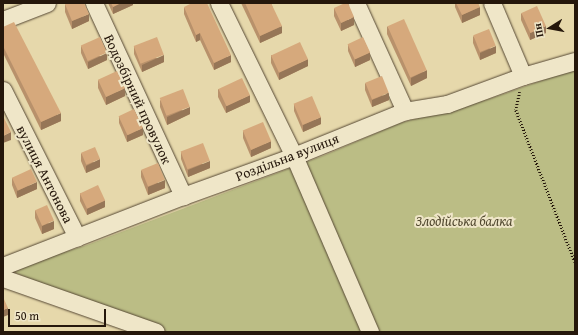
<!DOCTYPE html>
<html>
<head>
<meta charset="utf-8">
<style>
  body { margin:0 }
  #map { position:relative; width:578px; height:335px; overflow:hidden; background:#e6d8ab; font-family:"Gentium Book Plus",serif }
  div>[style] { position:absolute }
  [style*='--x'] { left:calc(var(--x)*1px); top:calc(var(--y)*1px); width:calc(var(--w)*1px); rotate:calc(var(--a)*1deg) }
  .green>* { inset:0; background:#bbbd85 }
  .path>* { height:2.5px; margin-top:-1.25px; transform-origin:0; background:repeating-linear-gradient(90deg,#25170b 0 1px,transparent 0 3px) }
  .roads { filter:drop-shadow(0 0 1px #554733) drop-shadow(0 0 1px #554733) }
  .minor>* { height:17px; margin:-8.5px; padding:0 8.5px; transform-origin:8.5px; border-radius:8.5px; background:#efe6c8 }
  .wall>* { inset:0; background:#b8916b }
  .shaded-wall>* { inset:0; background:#967657 }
  .building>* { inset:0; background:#d6a97c; transform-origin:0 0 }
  span { translate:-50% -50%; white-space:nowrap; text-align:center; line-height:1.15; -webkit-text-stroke:4px #efe6c8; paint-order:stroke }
  .street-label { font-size:14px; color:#25170b }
  .park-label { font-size:14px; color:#524930; font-style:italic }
  .frame { position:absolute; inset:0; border:4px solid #25170b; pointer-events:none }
  .north { position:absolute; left:530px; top:8px; width:40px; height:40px; -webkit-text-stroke:3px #efe6c8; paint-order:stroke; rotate:259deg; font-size:11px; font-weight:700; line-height:16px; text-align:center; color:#25170b }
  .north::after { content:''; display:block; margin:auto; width:14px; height:18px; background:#25170b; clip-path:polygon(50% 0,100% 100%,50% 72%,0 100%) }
  .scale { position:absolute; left:8px; top:309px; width:98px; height:18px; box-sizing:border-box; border:2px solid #25170b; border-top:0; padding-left:5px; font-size:12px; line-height:14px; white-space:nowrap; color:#25170b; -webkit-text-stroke:3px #efe6c8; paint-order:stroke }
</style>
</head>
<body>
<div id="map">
  <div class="green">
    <div style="clip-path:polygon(575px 69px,575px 332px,129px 332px,139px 322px,8px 270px,87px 245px,325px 155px,400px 123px,486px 100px)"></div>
  </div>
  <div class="path">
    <div style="--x:520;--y:92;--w:18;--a:103"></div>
    <div style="--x:516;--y:110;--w:163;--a:68.8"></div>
  </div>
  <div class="roads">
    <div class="minor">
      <div style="--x:94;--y:3;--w:213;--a:65.2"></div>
      <div style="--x:219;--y:3;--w:170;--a:63.9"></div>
      <div style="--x:294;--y:156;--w:192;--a:66.6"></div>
      <div style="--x:356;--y:3;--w:119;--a:65.6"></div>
      <div style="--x:492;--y:3;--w:79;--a:67"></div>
      <div style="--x:3;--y:20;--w:47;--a:-21.1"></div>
      <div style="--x:3;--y:90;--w:165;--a:63.3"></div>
      <div style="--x:3;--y:266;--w:193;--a:-21.3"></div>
      <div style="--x:183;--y:196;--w:118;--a:-19.8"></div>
      <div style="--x:294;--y:156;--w:120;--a:-22.1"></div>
      <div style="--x:405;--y:111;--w:43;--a:-9.5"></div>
      <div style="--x:447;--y:104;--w:81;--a:-20.2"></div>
      <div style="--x:523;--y:76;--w:54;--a:-16.1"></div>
      <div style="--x:3;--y:278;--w:162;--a:19.4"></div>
    </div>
  </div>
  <div class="wall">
    <div style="clip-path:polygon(108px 3px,133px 3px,133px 5px,113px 14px)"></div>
    <div style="clip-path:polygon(241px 3px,271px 3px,282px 33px,260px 43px)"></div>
    <div style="clip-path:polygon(455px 3px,478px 3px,480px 15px,462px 23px,455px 7px)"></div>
    <div style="clip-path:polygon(65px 4px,89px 21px,72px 29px,65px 12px)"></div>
    <div style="clip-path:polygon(184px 7px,231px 62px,214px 70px,200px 40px,196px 42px,184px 14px)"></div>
    <div style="clip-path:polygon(334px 8px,354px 25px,341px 31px,334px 16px)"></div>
    <div style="clip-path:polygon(521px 13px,546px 33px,530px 40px,521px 20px)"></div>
    <div style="clip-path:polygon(387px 26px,427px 78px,411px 86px,387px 34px)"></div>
    <div style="clip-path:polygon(3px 27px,61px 121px,41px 130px,3px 53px)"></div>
    <div style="clip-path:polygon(473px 36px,496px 53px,480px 60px,473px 43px)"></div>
    <div style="clip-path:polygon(348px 44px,370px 60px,355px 67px,348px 51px)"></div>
    <div style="clip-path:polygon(81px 46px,107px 60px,88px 69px,81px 53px)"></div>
    <div style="clip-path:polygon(134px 46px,164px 62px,142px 72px,134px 54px)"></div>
    <div style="clip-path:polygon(271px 55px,308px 66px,279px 80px,271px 63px)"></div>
    <div style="clip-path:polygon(98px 80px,125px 96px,106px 105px,98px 88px)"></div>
    <div style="clip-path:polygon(365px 83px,389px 100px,372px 107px,365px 90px)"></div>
    <div style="clip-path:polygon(218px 89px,250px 102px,226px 113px,218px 97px)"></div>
    <div style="clip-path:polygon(160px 100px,190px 114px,167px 125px,160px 107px)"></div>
    <div style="clip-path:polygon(294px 104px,321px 124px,303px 132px,294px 111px)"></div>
    <div style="clip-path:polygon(119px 116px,143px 135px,127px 142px,119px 123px)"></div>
    <div style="clip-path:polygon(243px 131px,271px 148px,251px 157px,243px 138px)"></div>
    <div style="clip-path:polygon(181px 152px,210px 168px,188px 177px,181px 159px)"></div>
    <div style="clip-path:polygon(81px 153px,100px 167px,86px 173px,81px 161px)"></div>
    <div style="clip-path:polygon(141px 170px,165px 188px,148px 195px,141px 177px)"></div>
    <div style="clip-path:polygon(12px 178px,37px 189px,17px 198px,12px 185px)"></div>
    <div style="clip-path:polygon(80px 193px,105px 207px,87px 215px,80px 201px)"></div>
    <div style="clip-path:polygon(35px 210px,54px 229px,42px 234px,35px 218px)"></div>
  </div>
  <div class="shaded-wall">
    <div style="clip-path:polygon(121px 3px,133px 3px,133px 5px,113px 14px,113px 7px)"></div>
    <div style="clip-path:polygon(480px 7px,480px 15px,462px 23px,462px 15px)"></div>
    <div style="clip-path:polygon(89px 14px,89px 21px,72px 29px,72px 21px)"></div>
    <div style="clip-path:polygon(354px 17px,354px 25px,341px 31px,341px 23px)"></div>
    <div style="clip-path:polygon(282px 26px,282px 33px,260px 43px,260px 36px)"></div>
    <div style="clip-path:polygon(546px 26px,546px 33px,530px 40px,530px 33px)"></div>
    <div style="clip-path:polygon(200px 33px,200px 40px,196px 42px,196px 35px)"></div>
    <div style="clip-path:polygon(496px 46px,496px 53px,480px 60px,480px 53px)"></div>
    <div style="clip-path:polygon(370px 52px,370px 60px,355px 67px,355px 59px)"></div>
    <div style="clip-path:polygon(107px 53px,107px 60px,88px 69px,88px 62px)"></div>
    <div style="clip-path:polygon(164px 55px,164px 62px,142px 72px,142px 65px)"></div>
    <div style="clip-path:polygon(231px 55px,231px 62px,214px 70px,214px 63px)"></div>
    <div style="clip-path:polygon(308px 59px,308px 66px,279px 80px,279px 72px)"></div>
    <div style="clip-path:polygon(427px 70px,427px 78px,411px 86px,411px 78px)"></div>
    <div style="clip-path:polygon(125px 88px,125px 96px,106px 105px,106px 97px)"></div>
    <div style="clip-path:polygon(389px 93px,389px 100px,372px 107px,372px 100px)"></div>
    <div style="clip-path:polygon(250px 95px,250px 102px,226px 113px,226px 106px)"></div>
    <div style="clip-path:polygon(190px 107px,190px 114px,167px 125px,167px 117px)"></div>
    <div style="clip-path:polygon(61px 113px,61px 121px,41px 130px,41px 122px)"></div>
    <div style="clip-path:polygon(321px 117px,321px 124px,303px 132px,303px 125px)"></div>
    <div style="clip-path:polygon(143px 128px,143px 135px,127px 142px,127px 135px)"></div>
    <div style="clip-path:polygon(11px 132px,11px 140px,3px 143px,3px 136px)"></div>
    <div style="clip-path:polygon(271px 141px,271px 148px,251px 157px,251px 150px)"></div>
    <div style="clip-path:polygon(100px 159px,100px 167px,86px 173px,86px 166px)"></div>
    <div style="clip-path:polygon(210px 161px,210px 168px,188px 177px,188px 170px)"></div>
    <div style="clip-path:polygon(165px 180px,165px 188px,148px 195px,148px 187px)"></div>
    <div style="clip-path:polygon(37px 182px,37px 189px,17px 198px,17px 191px)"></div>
    <div style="clip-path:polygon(105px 200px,105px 207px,87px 215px,87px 208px)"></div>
    <div style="clip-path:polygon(54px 221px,54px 229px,42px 234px,42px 226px)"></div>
    <div style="clip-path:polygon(8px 308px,8px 315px,3px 317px,3px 310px)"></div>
  </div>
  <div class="building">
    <div style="clip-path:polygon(67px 3px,84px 3px,89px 14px,72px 21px,65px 4px)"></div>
    <div style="clip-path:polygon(111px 3px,121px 3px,113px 7px)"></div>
    <div style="clip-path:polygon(192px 3px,207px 3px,231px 55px,214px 63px,200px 33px,196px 35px,184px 7px)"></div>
    <div style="clip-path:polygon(245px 3px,271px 3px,282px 26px,260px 36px)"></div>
    <div style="clip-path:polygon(345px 3px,348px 3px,354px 17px,341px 23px,334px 8px)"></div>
    <div style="clip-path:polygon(456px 3px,478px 3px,480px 7px,462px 15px)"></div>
    <div style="left:537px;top:6px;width:22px;height:17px;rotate:66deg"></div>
    <div style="left:404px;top:19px;width:56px;height:18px;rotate:66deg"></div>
    <div style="clip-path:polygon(14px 22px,61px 113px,41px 122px,3px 46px,3px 27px)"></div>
    <div style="left:489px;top:29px;width:18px;height:17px;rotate:68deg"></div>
    <div style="left:100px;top:37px;width:17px;height:21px;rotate:66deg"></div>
    <div style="left:157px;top:37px;width:19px;height:25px;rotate:69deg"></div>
    <div style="left:363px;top:37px;width:17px;height:17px;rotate:65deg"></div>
    <div style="left:300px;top:42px;width:19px;height:32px;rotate:65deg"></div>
    <div style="left:117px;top:71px;width:19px;height:21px;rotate:65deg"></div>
    <div style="left:382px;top:76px;width:18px;height:18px;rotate:68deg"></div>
    <div style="left:242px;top:78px;width:19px;height:26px;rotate:65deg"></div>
    <div style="left:183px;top:89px;width:19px;height:25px;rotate:69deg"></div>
    <div style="left:312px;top:96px;width:23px;height:20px;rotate:67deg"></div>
    <div style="left:134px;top:109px;width:21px;height:17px;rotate:65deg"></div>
    <div style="clip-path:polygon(3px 116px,11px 132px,3px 136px)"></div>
    <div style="left:263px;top:122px;width:21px;height:22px;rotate:67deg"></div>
    <div style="left:203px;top:143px;width:19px;height:24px;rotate:69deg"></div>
    <div style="left:95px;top:147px;width:13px;height:15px;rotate:67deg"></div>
    <div style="left:158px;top:163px;width:18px;height:18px;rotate:68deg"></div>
    <div style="left:31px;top:169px;width:14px;height:21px;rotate:65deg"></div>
    <div style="left:98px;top:185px;width:17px;height:20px;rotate:65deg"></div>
    <div style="left:47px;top:205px;width:17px;height:13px;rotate:66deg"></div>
    <div style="clip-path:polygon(3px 297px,8px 308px,3px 310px)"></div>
  </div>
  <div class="street-label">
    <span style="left:138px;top:99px;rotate:65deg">Водозбірний провулок</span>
    <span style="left:287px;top:157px;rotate:-21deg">Роздільна вулиця</span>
    <span style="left:45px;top:174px;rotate:63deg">вулиця Антонова</span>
  </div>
  <div class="park-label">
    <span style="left:464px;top:221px">Злодійська балка</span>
  </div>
  <div class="frame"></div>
  <div class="north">Пн</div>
  <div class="scale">50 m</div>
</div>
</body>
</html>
